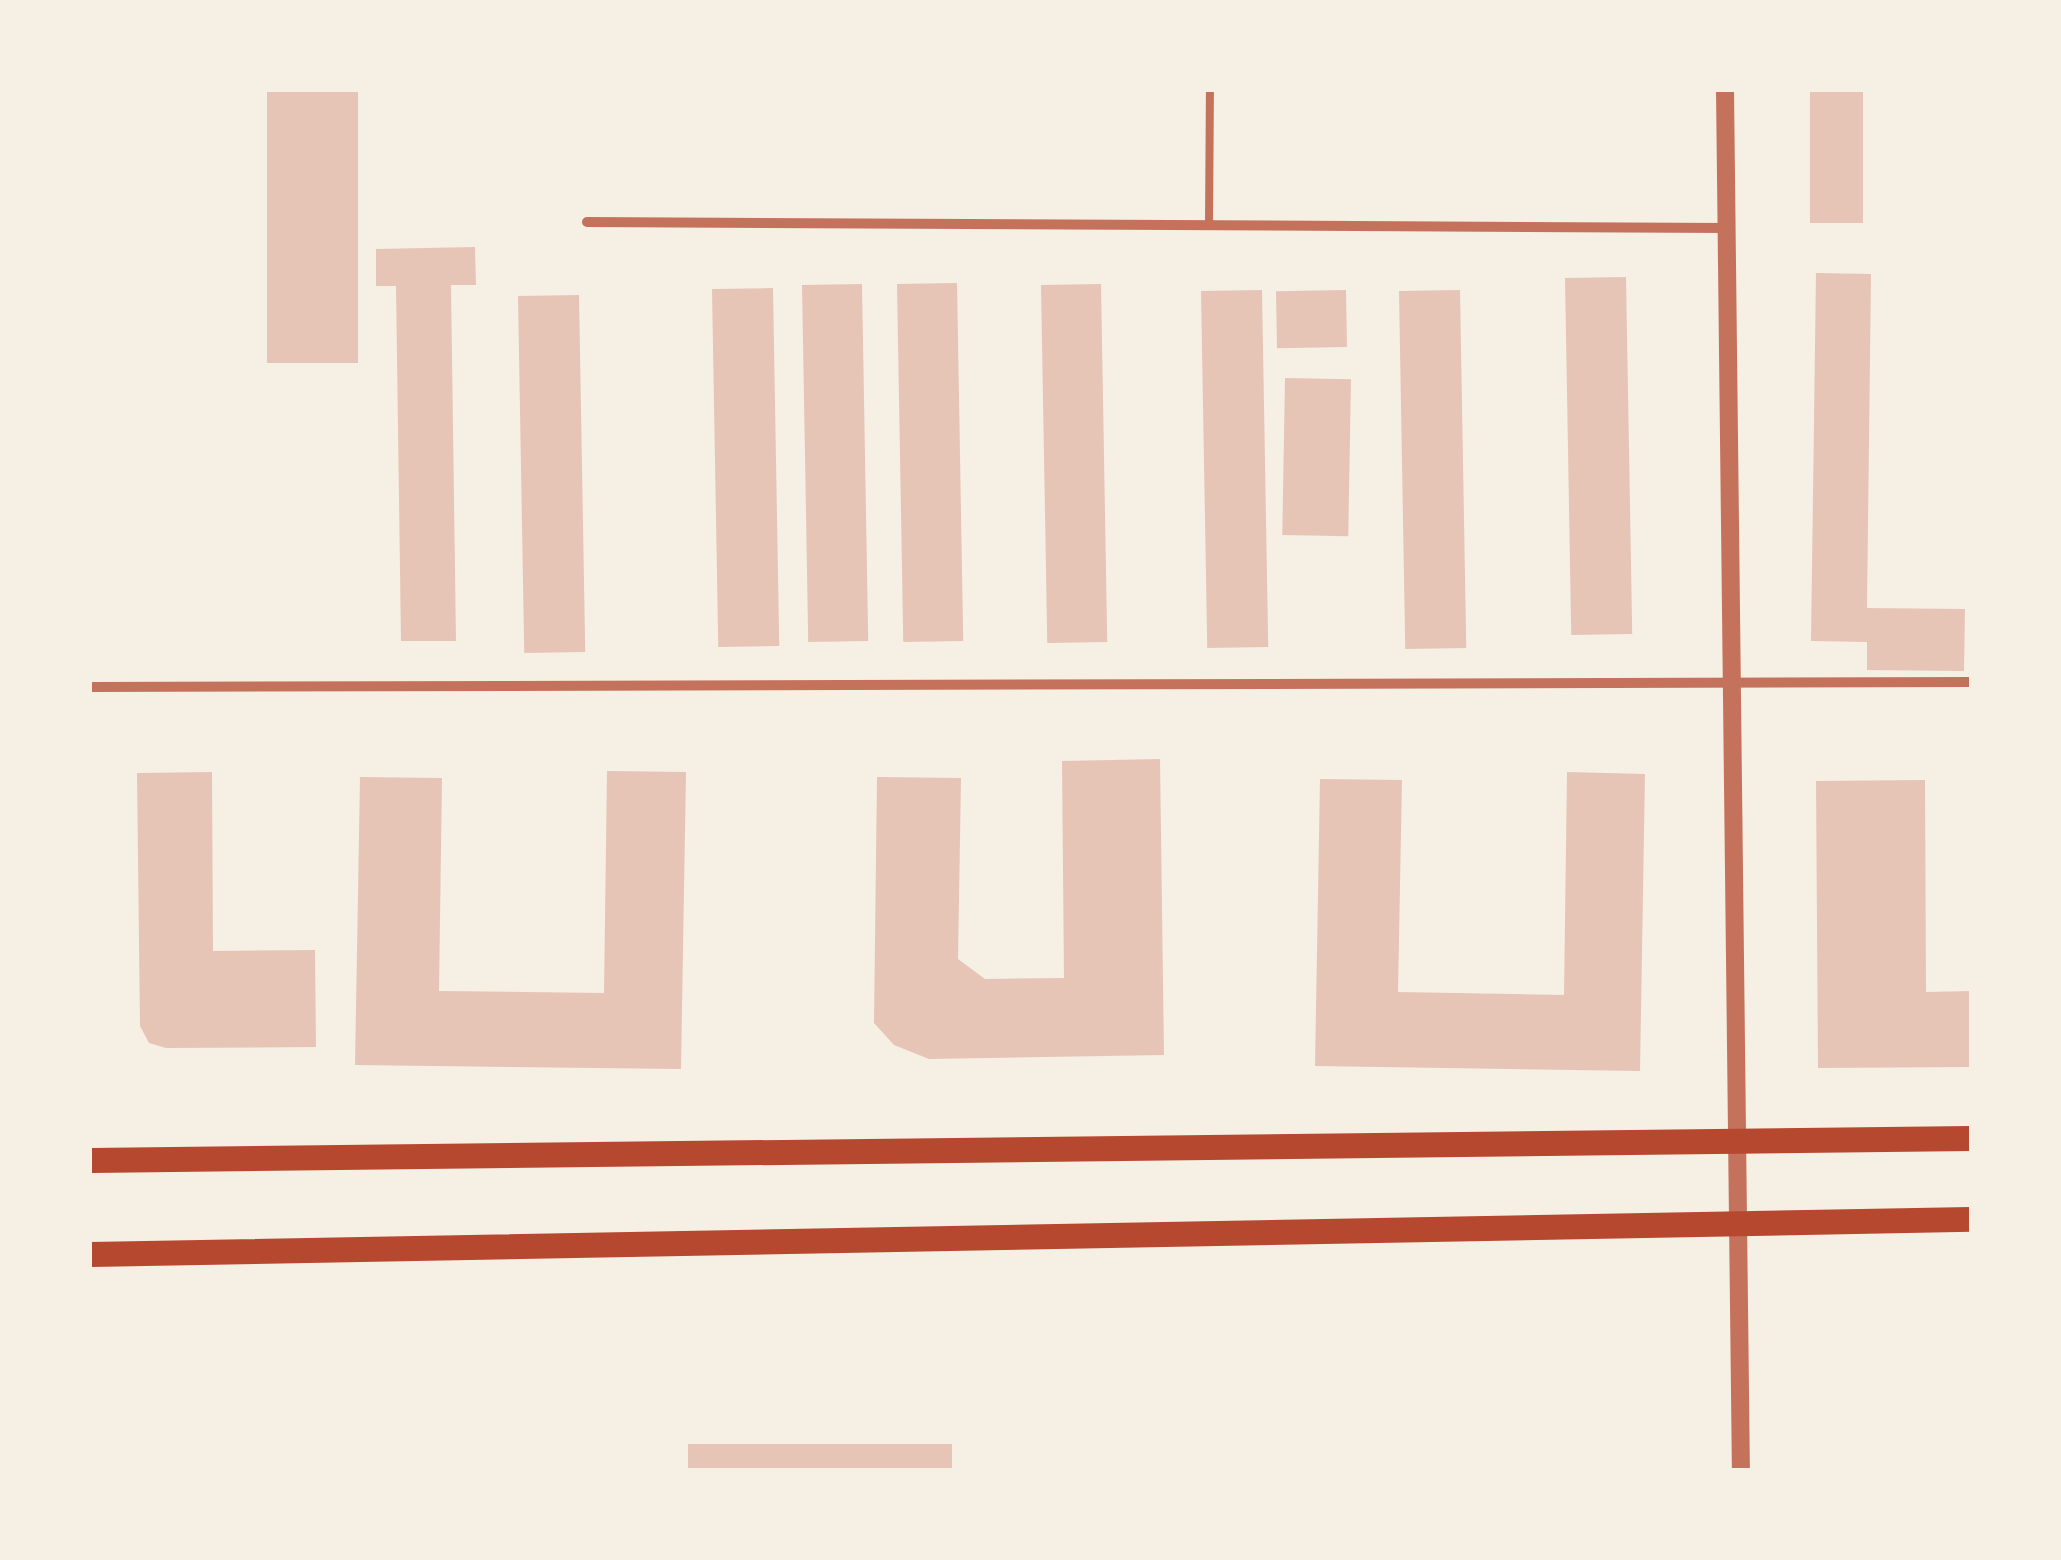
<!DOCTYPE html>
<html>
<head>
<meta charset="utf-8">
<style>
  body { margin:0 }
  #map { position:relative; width:2061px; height:1560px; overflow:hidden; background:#f6efe4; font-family:"Noto Sans",sans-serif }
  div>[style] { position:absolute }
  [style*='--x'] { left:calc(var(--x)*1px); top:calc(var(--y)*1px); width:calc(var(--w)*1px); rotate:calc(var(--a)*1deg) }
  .building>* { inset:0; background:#e6c5b7; transform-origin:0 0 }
  .service>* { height:8px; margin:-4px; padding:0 4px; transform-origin:4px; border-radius:4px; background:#c5725c }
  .minor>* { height:10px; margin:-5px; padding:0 5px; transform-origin:5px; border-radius:5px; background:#c5725c }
  .tertiary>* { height:18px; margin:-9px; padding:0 9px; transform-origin:9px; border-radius:9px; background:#c5725c }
  .primary>* { height:25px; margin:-12.5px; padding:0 12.5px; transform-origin:12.5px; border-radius:12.5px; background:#b5482f }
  span { translate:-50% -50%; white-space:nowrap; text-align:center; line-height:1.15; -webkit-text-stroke:8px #f6efe4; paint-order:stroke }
  .frame { position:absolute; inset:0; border:92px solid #f6efe4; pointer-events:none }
</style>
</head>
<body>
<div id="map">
  <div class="building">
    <div style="left:267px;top:90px;width:91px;height:273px"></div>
    <div style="left:1810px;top:90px;width:53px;height:133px"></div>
    <div style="clip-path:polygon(475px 247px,476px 285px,451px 285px,456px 641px,401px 641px,396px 286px,376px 286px,376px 249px)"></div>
    <div style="clip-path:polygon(1816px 273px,1871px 274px,1867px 608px,1965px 609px,1964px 671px,1867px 670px,1867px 642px,1811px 641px)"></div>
    <div style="left:1626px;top:277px;width:357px;height:61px;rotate:89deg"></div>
    <div style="left:957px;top:283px;width:358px;height:60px;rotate:89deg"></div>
    <div style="left:862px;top:284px;width:357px;height:60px;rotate:89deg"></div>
    <div style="left:1101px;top:284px;width:358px;height:60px;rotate:89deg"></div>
    <div style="left:773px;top:288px;width:358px;height:61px;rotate:89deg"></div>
    <div style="left:1262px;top:290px;width:357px;height:61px;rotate:89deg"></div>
    <div style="left:1346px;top:290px;width:57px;height:70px;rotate:89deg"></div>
    <div style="left:1460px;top:290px;width:358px;height:61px;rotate:89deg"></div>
    <div style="left:579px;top:295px;width:357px;height:61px;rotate:89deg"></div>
    <div style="left:1285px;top:378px;width:66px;height:157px;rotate:1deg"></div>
    <div style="clip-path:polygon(1160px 759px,1164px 1055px,929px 1059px,894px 1045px,874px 1023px,877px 777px,961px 778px,958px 959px,985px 979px,1064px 978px,1062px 761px)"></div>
    <div style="clip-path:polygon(607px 771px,686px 772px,681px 1069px,355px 1065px,360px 777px,442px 778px,439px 991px,604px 993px)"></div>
    <div style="clip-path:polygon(212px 772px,213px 951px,315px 950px,316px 1047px,166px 1048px,149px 1043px,140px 1026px,137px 773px)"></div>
    <div style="clip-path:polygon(1567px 772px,1645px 774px,1640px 1071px,1315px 1066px,1320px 779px,1402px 780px,1398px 992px,1564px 995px)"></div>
    <div style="clip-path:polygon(1925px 780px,1926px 992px,1971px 991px,1971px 1067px,1818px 1068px,1816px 781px)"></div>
    <div style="left:688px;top:1444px;width:264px;height:26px"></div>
  </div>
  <div class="service">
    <div style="--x:1209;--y:225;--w:135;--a:-89.6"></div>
  </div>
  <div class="minor">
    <div style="--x:587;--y:222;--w:1140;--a:0.3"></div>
    <div style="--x:90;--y:687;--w:1881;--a:-0.15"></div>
  </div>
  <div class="tertiary">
    <div style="--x:1725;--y:90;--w:1380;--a:89.34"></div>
  </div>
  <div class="primary">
    <div style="--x:90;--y:1160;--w:1881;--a:-0.67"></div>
    <div style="--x:90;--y:1254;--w:1881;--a:-1.07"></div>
  </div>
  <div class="frame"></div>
</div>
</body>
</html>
